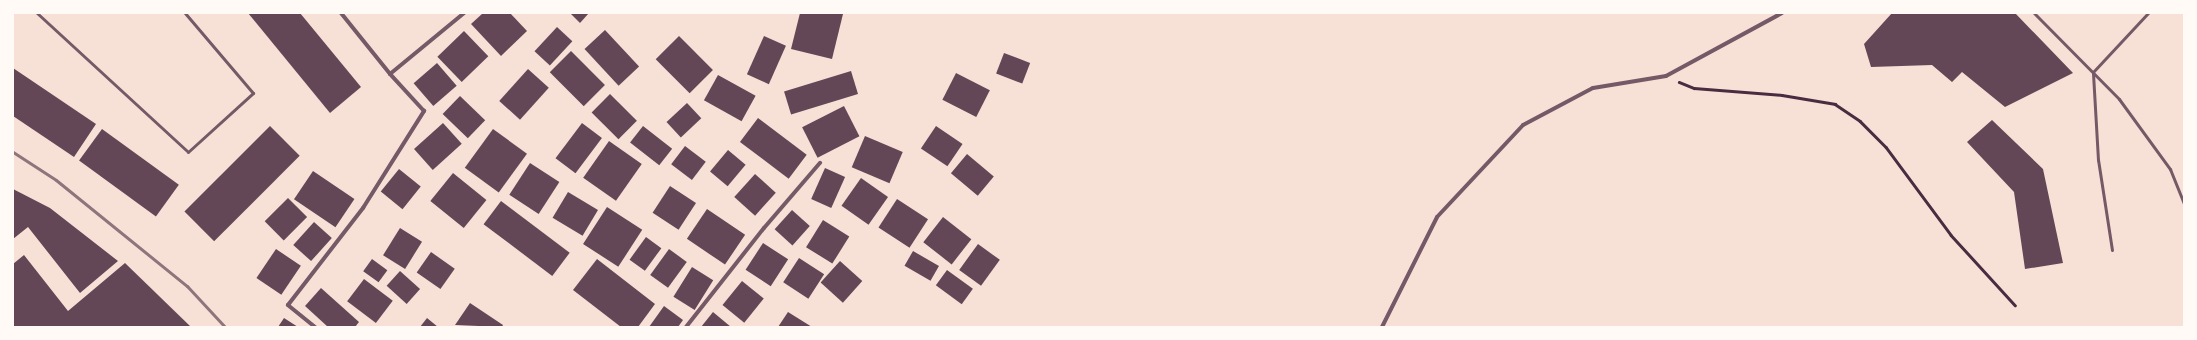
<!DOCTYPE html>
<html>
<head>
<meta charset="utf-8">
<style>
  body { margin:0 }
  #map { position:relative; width:2197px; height:340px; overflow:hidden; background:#f7e1d7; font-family:"Asap Condensed",sans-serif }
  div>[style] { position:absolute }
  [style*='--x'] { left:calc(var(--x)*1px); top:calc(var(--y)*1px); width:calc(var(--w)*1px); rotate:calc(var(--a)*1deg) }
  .building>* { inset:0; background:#644757; transform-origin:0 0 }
  .path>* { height:2.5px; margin:-1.25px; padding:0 1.25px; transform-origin:1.25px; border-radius:1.25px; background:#4a2c40 }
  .service>* { height:3px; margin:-1.5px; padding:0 1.5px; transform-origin:1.5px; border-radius:1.5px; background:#755966 }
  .minor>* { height:4px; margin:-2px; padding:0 2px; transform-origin:2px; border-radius:2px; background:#755966 }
  .rail>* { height:3px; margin:-1.5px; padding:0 1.5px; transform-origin:1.5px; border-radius:1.5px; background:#8f747c }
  span { translate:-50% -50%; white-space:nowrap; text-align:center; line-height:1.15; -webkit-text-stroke:4px #fffaf5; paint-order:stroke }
  .frame { position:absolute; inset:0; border:14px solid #fffaf5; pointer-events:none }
</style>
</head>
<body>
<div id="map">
  <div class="building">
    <div style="clip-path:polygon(248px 13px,300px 13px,361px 87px,330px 113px)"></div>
    <div style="clip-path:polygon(483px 13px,510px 13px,527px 31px,501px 56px,471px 24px)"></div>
    <div style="clip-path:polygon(570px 13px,589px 13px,580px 23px)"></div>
    <div style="clip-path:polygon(800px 13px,843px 14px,832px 59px,791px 49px)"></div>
    <div style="clip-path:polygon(1892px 13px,2015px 13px,2073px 73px,2005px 107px,1962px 72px,1952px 82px,1932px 65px,1871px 67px,1864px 44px)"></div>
    <div style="left:557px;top:27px;width:21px;height:33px;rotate:43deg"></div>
    <div style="left:605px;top:30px;width:50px;height:28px;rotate:47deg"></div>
    <div style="left:464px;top:31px;width:35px;height:37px;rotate:46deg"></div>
    <div style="left:679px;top:36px;width:48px;height:33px;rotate:45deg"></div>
    <div style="left:764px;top:36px;width:24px;height:42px;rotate:24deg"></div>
    <div style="left:571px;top:51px;width:48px;height:30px;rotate:45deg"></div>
    <div style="left:1004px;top:53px;width:28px;height:22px;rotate:21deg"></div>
    <div style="left:437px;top:63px;width:30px;height:31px;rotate:49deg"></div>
    <div style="clip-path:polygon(13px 68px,96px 124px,74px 157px,13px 116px)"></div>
    <div style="left:528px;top:69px;width:28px;height:43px;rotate:42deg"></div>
    <div style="left:851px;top:71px;width:24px;height:70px;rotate:73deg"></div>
    <div style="left:956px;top:73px;width:38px;height:30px;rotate:27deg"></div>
    <div style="left:718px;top:75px;width:43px;height:29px;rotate:29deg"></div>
    <div style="left:610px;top:94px;width:38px;height:26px;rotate:45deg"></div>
    <div style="left:460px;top:96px;width:35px;height:25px;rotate:44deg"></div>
    <div style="left:687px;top:103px;width:21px;height:28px;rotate:47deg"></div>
    <div style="left:844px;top:106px;width:34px;height:47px;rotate:63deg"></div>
    <div style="left:758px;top:118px;width:61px;height:30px;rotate:37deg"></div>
    <div style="clip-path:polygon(1992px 120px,2043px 169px,2063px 263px,2025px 269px,2014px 192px,1967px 142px)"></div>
    <div style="left:443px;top:123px;width:28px;height:39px;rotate:48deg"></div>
    <div style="left:582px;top:123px;width:25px;height:44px;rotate:37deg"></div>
    <div style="left:270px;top:126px;width:42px;height:121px;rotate:45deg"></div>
    <div style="left:643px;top:126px;width:37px;height:21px;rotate:38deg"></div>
    <div style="left:936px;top:126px;width:32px;height:27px;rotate:34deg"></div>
    <div style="left:102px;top:129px;width:95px;height:39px;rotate:36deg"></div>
    <div style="left:493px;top:129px;width:42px;height:48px;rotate:36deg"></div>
    <div style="left:865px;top:136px;width:41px;height:34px;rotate:23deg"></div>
    <div style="left:609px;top:141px;width:40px;height:45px;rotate:35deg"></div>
    <div style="left:685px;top:146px;width:26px;height:23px;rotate:37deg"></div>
    <div style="left:728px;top:150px;width:23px;height:28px;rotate:40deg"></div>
    <div style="left:967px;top:154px;width:35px;height:25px;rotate:40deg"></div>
    <div style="left:530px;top:163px;width:35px;height:38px;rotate:33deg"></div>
    <div style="left:825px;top:168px;width:22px;height:34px;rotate:24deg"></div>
    <div style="left:399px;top:169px;width:28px;height:29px;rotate:39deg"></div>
    <div style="left:313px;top:171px;width:50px;height:34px;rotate:34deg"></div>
    <div style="left:453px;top:173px;width:43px;height:36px;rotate:39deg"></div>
    <div style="left:755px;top:174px;width:28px;height:31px;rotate:42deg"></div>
    <div style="left:861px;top:178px;width:33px;height:34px;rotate:35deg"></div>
    <div style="left:670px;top:186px;width:31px;height:32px;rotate:33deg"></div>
    <div style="clip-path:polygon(13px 189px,50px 208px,118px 261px,80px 293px,28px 227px,13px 239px)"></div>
    <div style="left:568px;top:192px;width:35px;height:30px;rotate:31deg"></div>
    <div style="left:288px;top:198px;width:27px;height:33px;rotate:45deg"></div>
    <div style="left:897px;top:199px;width:37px;height:34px;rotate:33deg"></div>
    <div style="left:501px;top:201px;width:86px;height:29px;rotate:37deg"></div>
    <div style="left:607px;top:207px;width:42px;height:44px;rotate:33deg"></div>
    <div style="left:707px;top:209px;width:46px;height:36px;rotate:34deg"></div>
    <div style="left:792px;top:210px;width:24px;height:26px;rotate:42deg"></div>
    <div style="left:943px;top:217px;width:36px;height:32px;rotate:38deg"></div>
    <div style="left:823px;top:220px;width:31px;height:32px;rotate:32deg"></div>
    <div style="left:314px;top:222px;width:24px;height:31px;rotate:42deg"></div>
    <div style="left:400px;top:228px;width:26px;height:32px;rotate:32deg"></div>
    <div style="left:646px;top:237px;width:19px;height:28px;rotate:36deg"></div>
    <div style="left:763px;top:243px;width:30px;height:32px;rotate:33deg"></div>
    <div style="left:978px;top:244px;width:27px;height:32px;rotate:36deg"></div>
    <div style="left:276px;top:249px;width:30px;height:35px;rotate:34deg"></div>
    <div style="left:669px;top:249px;width:22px;height:32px;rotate:36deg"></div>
    <div style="left:913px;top:251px;width:30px;height:17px;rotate:30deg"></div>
    <div style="left:431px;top:252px;width:29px;height:25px;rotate:35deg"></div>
    <div style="clip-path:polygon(24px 255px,68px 311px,125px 263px,191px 327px,13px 327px,13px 264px)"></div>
    <div style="left:799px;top:258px;width:30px;height:29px;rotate:33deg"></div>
    <div style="left:372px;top:259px;width:19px;height:15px;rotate:36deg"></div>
    <div style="clip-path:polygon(597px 259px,655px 304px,638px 327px,621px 327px,573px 290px)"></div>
    <div style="left:840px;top:261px;width:30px;height:29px;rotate:42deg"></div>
    <div style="left:692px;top:267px;width:25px;height:35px;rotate:32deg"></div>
    <div style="left:947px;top:270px;width:32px;height:19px;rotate:36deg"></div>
    <div style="left:400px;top:271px;width:27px;height:20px;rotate:42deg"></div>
    <div style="left:364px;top:279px;width:36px;height:28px;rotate:37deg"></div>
    <div style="left:742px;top:281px;width:28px;height:31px;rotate:39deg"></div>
    <div style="clip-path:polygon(321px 288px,359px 322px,355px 327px,328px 327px,305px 306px)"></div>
    <div style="clip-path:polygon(470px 303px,503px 325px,502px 327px,455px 325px)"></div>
    <div style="clip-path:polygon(664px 306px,683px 320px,678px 327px,649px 327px)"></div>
    <div style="clip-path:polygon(713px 312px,731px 327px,701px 327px)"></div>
    <div style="clip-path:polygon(788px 312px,812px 327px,778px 327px)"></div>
    <div style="clip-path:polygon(284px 318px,298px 327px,278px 327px)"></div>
    <div style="clip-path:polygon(427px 318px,438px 327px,420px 327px)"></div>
  </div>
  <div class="path">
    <div style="--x:1679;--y:82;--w:16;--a:22"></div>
    <div style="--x:1694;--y:88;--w:88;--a:4.5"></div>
    <div style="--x:1782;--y:95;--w:54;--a:9.6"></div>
    <div style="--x:1835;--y:104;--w:30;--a:34"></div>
    <div style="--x:1860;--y:121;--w:37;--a:45"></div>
    <div style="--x:1886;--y:147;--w:109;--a:53.5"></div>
    <div style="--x:1951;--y:235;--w:95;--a:47.6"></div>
  </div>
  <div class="service">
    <div style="--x:37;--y:13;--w:205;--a:42.6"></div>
    <div style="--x:188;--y:152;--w:88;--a:-42.2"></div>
    <div style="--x:253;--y:93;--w:105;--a:-130.4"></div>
    <div style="--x:2034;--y:13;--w:121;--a:45.3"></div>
    <div style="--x:2119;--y:99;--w:87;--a:53.9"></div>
    <div style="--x:2170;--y:169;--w:38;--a:68"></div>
    <div style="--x:2112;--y:250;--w:91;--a:-98.8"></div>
    <div style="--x:2098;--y:160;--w:88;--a:-93.3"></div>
    <div style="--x:2093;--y:72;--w:81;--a:-47"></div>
  </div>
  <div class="minor">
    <div style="--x:341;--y:13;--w:78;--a:51.2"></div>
    <div style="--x:390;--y:74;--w:96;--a:-39.5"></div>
    <div style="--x:315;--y:327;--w:35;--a:-141"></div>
    <div style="--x:288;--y:305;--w:123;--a:-52.3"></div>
    <div style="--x:363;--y:208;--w:115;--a:-57.8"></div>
    <div style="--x:424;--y:111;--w:50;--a:-132.6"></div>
    <div style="--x:686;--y:327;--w:126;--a:-51.8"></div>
    <div style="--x:764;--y:228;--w:86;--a:-49.3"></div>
    <div style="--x:1382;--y:327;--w:123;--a:-63.4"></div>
    <div style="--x:1437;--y:217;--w:126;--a:-46.9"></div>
    <div style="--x:1523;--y:125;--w:79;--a:-27.9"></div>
    <div style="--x:1593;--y:88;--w:74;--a:-9.3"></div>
    <div style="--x:1666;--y:76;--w:132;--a:-28.5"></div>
  </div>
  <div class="rail">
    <div style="--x:13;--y:152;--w:51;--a:33.1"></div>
    <div style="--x:56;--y:180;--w:169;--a:39"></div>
    <div style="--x:187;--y:286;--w:56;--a:47.2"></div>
  </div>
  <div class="frame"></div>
</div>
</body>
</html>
